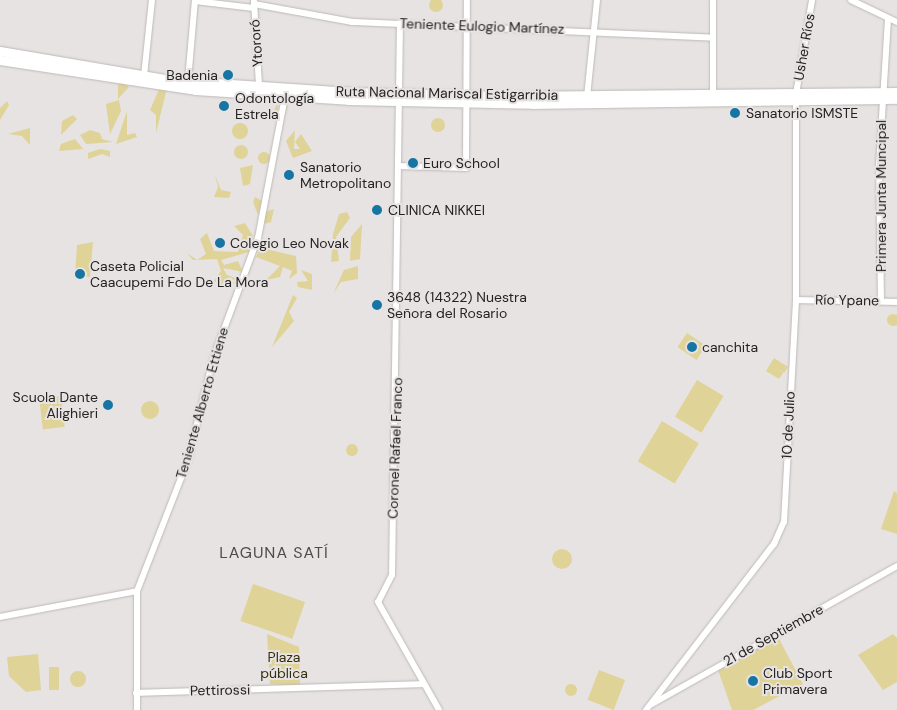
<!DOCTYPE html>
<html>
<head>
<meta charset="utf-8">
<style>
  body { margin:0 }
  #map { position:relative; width:897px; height:710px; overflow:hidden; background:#e7e3e2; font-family:"DM Sans",sans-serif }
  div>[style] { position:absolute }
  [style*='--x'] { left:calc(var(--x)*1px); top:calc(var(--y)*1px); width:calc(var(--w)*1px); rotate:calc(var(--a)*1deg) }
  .green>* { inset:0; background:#dfd398; transform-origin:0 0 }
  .round { border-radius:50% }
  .roads { filter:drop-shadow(0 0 1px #bdb9b8) drop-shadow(0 0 1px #bdb9b8) }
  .secondary>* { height:6px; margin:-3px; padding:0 3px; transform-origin:3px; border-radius:3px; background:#fff }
  .highway>* { height:9px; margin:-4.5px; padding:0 4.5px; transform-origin:4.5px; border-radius:4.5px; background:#fff }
  .dots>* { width:14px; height:14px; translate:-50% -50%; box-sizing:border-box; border:2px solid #e7e3e2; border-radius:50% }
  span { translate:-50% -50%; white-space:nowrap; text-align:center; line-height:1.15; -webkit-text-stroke:4px #e7e3e2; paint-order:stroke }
  .street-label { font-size:14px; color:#252323 }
  .poi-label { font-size:14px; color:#252323 }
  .right { translate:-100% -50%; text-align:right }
  .left { translate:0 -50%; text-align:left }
  .park-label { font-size:14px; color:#352e0e }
  .quarter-label { font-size:16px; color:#4f4b4b; letter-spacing:1px }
</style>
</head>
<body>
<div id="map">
  <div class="green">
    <div class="round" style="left:429px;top:-2px;width:14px;height:14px"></div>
    <div style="clip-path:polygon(121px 82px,129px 87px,118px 99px,118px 85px)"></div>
    <div style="clip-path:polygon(160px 87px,167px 88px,156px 133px,156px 115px,150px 110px)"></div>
    <div style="clip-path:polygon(119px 100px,121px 111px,110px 134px,106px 104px)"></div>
    <div style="clip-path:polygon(7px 101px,9px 105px,0 120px,0 108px)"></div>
    <div style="clip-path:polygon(278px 102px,278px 116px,257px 117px,260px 111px,273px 112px)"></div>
    <div style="clip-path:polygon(127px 111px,127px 135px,135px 133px,137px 137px,116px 144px)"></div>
    <div style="clip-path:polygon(73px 115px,77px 119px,61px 135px,62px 121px)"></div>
    <div class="round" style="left:431px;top:118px;width:14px;height:14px"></div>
    <div class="round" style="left:232px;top:123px;width:16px;height:16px"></div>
    <div style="clip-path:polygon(30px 128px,30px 145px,22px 136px,8px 134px)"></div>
    <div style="clip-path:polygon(90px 130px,100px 133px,102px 139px,113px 142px,86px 144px,80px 135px)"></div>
    <div style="clip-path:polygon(295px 130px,294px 149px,300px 149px,295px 142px,301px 134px,312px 151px,293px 158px,286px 141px)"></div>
    <div style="clip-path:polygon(75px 139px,83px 149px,59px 151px,61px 144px)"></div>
    <div class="round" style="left:234px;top:145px;width:14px;height:14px"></div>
    <div style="clip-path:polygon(100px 149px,110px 151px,110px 157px,102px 154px,88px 159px,88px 153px)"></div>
    <div class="round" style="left:258px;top:152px;width:12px;height:12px"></div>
    <div style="clip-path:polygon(253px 165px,250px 184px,243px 186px,240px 168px)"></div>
    <div style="clip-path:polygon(215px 175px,221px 190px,231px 192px,229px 198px,214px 197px,218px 187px)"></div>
    <div style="clip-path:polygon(255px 197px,262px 201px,258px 215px,253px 202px)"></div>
    <div style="clip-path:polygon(274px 209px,271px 222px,264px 224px,265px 212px)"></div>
    <div style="clip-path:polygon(347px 212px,350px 218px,336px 237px,339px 261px,331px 262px,333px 234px,339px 214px)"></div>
    <div style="clip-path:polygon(245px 223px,253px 236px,249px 252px,221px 260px,224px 265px,238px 261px,243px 272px,223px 268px,227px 275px,240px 280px,228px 286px,235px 281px,230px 277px,221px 285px,214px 281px,221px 271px,217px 259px,193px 260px,187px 253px,197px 260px,206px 254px,200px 239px,207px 233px,214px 251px,238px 252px,243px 235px,234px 226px)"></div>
    <div style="clip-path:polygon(362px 224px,360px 259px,350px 261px,351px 237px)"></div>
    <div style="clip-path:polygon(93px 242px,90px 277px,75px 276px,77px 245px)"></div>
    <div style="clip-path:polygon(261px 248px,296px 256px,297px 273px,289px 279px,292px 271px,283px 267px,280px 277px,266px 280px,280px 266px,256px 257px)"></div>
    <div style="clip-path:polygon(358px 266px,358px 279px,341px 282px,333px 294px,344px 270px)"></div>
    <div style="clip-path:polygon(301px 270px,312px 274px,312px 290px,298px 287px,297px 282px,308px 281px)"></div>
    <div style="clip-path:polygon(293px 295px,297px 298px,289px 312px,294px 321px,272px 347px)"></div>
    <div class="round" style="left:887px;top:314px;width:12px;height:12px"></div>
    <div style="left:687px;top:333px;width:23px;height:17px;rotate:34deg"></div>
    <div style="clip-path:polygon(774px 358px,788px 367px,784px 373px,775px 367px,783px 373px,779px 379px,766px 371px)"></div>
    <div style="left:697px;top:380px;width:31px;height:43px;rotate:31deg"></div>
    <div style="left:61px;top:396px;width:31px;height:22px;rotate:83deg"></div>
    <div class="round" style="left:141px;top:401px;width:18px;height:18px"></div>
    <div style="left:662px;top:421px;width:43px;height:47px;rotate:31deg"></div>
    <div class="round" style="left:346px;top:444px;width:12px;height:12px"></div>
    <div style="clip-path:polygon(894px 491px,897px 493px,897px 534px,881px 529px)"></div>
    <div class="round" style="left:552px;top:549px;width:20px;height:20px"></div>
    <div style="left:253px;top:584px;width:55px;height:39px;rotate:19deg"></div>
    <div style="clip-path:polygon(267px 634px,299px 647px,300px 686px,270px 684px)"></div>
    <div style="clip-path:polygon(893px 634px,897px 638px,897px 682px,883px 690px,858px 655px)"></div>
    <div style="clip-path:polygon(778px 637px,803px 684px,753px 710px,732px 710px,718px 670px)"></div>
    <div style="clip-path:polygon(38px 654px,41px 690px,26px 692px,9px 676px,7px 657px)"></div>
    <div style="left:49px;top:667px;width:10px;height:23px"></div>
    <div style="left:599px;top:670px;width:28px;height:32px;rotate:21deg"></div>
    <div class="round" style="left:70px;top:671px;width:16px;height:16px"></div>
    <div class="round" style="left:565px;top:684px;width:12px;height:12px"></div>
  </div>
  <div class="roads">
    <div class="secondary">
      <div style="--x:713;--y:0;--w:96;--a:90"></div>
      <div style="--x:851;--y:0;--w:51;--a:25.6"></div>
      <div style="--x:195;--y:1;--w:59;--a:6.8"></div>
      <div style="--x:254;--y:1;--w:85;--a:86.6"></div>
      <div style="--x:254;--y:4;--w:100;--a:10.4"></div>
      <div style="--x:352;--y:22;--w:360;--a:2.5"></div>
      <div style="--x:400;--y:24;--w:551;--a:90.83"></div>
      <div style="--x:392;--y:575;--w:30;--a:117"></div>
      <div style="--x:378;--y:602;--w:124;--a:60.5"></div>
      <div style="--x:144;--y:76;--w:76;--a:-84"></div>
      <div style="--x:188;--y:81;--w:81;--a:-85.1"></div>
      <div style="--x:587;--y:97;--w:98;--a:-84.1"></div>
      <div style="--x:400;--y:166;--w:66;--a:1.7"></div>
      <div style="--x:466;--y:168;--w:168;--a:-89.7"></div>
      <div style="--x:796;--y:300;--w:101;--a:1.1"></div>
      <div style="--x:881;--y:301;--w:135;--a:-90.8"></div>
      <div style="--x:879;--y:166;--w:147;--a:-86.5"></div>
      <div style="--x:0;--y:617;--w:139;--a:-10.7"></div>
      <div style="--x:136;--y:693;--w:287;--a:-1.8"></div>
      <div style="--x:652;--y:704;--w:281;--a:-29.4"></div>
      <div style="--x:137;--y:710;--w:119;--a:-90"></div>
      <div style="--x:137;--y:591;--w:141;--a:-68.7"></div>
      <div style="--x:188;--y:460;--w:107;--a:-76"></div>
      <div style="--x:214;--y:356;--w:126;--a:-69.6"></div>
      <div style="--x:258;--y:238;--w:144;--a:-79.2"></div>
      <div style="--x:646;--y:710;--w:210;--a:-52.4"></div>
      <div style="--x:774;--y:544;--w:24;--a:-66"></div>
      <div style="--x:784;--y:522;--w:222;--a:-86.9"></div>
      <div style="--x:796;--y:300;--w:206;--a:-90"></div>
      <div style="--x:796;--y:94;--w:95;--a:-80.3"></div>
    </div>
    <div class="highway">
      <div style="--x:0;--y:51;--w:173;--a:9.6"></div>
      <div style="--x:171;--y:80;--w:180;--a:3.8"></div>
      <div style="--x:351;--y:92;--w:158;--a:1.5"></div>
      <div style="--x:509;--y:96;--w:388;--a:-0.6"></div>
      <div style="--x:0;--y:60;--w:197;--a:8.7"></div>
      <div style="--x:195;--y:90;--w:153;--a:3.7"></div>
      <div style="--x:348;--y:100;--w:185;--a:1.2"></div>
      <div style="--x:533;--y:104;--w:364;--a:-0.8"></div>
    </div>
  </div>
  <div class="dots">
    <div style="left:228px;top:75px;background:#1675a3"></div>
    <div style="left:224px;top:106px;background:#1675a3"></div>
    <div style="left:735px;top:113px;background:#1675a3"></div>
    <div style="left:413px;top:163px;background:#1675a3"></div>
    <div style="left:289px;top:175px;background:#1675a3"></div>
    <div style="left:377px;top:210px;background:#1675a3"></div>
    <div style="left:220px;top:243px;background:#1675a3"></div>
    <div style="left:80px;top:274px;background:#1675a3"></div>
    <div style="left:377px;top:305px;background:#1675a3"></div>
    <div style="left:692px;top:347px;background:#1675a3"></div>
    <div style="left:108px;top:405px;background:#1675a3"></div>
    <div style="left:753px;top:681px;background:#1675a3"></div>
  </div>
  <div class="street-label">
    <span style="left:482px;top:26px;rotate:2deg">Teniente Eulogio Martínez</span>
    <span style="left:256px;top:43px;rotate:-94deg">Ytororó</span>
    <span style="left:804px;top:47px;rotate:-80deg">Usher Ríos</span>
    <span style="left:447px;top:93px;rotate:1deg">Ruta Nacional Mariscal Estigarribia</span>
    <span style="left:881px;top:196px;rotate:-90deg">Primera Junta Muncipal</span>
    <span style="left:847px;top:300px;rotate:1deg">Río Ypane</span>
    <span style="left:202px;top:403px;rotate:-74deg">Teniente Alberto Ettiene</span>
    <span style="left:788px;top:425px;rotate:-87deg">10 de Julio</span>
    <span style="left:395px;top:448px;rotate:-88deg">Coronel Rafael Franco</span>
    <span style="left:773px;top:635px;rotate:-29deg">21 de Septiembre</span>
    <span style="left:220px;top:690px;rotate:-1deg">Pettirossi</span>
  </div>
  <div class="poi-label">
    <span class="right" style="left:218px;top:75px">Badenia</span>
    <span class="left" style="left:235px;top:106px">Odontología<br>Estrela</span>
    <span class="left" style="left:746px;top:113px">Sanatorio ISMSTE</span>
    <span class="left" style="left:423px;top:163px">Euro School</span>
    <span class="left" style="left:300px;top:175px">Sanatorio<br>Metropolitano</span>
    <span class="left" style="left:388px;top:210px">CLINICA NIKKEI</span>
    <span class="left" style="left:230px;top:243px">Colegio Leo Novak</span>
    <span class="left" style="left:90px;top:274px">Caseta Policial<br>Caacupemi Fdo De La Mora</span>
    <span class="left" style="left:387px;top:305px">3648 (14322) Nuestra<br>Señora del Rosario</span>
    <span class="left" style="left:702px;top:347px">canchita</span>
    <span class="right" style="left:98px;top:405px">Scuola Dante<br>Alighieri</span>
    <span class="left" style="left:763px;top:681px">Club Sport<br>Primavera</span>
  </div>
  <div class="park-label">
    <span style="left:284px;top:665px">Plaza<br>pública</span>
  </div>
  <div class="quarter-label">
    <span style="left:274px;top:553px">LAGUNA SATÍ</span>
  </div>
</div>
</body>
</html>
